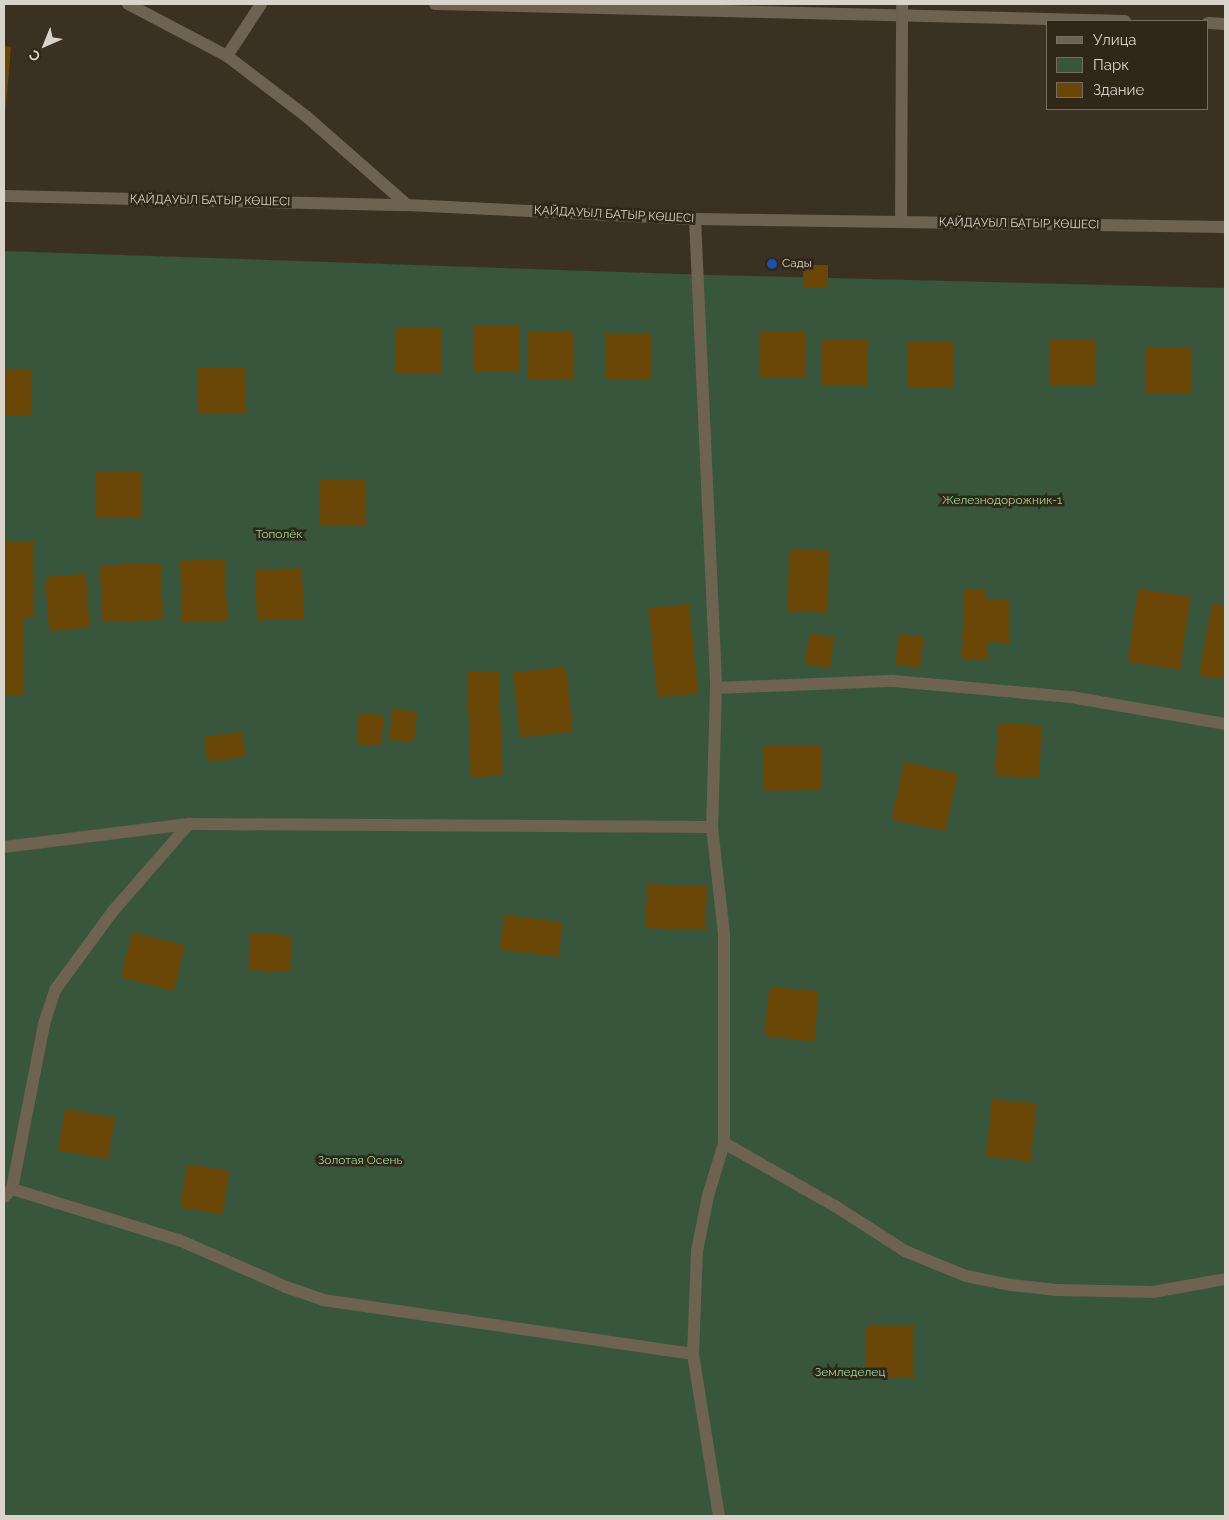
<!DOCTYPE html>
<html>
<head>
<meta charset="utf-8">
<style>
  body { margin:0 }
  #map { position:relative; width:1229px; height:1520px; overflow:hidden; background:#3b3122; font-family:Raleway,sans-serif }
  div>[style] { position:absolute }
  [style*='--x'] { left:calc(var(--x)*1px); top:calc(var(--y)*1px); width:calc(var(--w)*1px); rotate:calc(var(--a)*1deg) }
  .green>* { inset:0; background:#37563c }
  .building>* { inset:0; background:#6a4707; transform-origin:0 0 }
  .service>* { height:12px; margin:-6px; padding:0 6px; transform-origin:6px; border-radius:6px; background:#6e6252 }
  .minor>* { height:12px; margin:-6px; padding:0 6px; transform-origin:6px; border-radius:6px; background:#6e6252 }
  .tertiary>* { height:12px; margin:-6px; padding:0 6px; transform-origin:6px; border-radius:6px; background:#6e6252 }
  .dots>* { width:14px; height:14px; translate:-50% -50%; box-sizing:border-box; border:2px solid #312718; border-radius:50% }
  span { translate:-50% -50%; white-space:nowrap; text-align:center; line-height:1.15; -webkit-text-stroke:5px #312718; paint-order:stroke }
  .street-label { font-size:12px; color:#dad3ca }
  .poi-label { font-size:12px; color:#dad3ca }
  .left { translate:0 -50%; text-align:left }
  .park-label { font-size:12px; color:#90dc9c }
  .frame { position:absolute; inset:0; border:5px solid #dad3ca; pointer-events:none }
  .legend { position:absolute; left:1046px; top:20px; width:162px; height:90px; box-sizing:border-box; background:#312718; border:1px solid #756c5f; margin:0; padding:6px 9px; list-style:none; font-size:15px; color:#dad3ca }
  .legend li { display:flex; align-items:center; gap:10px; height:25px }
  .legend b { width:25px; border:1px solid #756c5f }
  .north { position:absolute; left:20px; top:20px; width:50px; height:50px; -webkit-text-stroke:4px #312718; paint-order:stroke; rotate:224deg; font-size:14px; font-weight:700; line-height:20px; text-align:center; color:#dad3ca }
  .north::after { content:''; display:block; margin:auto; width:18px; height:22px; background:#dad3ca; clip-path:polygon(50% 0,100% 100%,50% 72%,0 100%) }
</style>
</head>
<body>
<div id="map">
  <div class="green">
    <div style="clip-path:polygon(4px 251px,710px 275px,1225px 288px,1225px 1516px,4px 1516px)"></div>
  </div>
  <div class="building">
    <div style="clip-path:polygon(4px 46px,11px 47px,5px 116px,4px 116px)"></div>
    <div style="left:803px;top:265px;width:25px;height:23px"></div>
    <div style="left:473px;top:326px;width:46px;height:46px"></div>
    <div style="left:395px;top:328px;width:46px;height:46px"></div>
    <div style="left:573px;top:332px;width:47px;height:46px;rotate:90deg"></div>
    <div style="left:759px;top:332px;width:46px;height:46px"></div>
    <div style="left:606px;top:334px;width:46px;height:46px"></div>
    <div style="left:822px;top:339px;width:46px;height:46px"></div>
    <div style="left:1050px;top:340px;width:46px;height:46px"></div>
    <div style="left:908px;top:341px;width:45px;height:46px"></div>
    <div style="left:1146px;top:348px;width:46px;height:46px"></div>
    <div style="left:198px;top:367px;width:47px;height:46px"></div>
    <div style="left:4px;top:369px;width:28px;height:46px"></div>
    <div style="left:96px;top:472px;width:46px;height:45px"></div>
    <div style="left:319px;top:480px;width:46px;height:46px"></div>
    <div style="clip-path:polygon(4px 541px,33px 541px,34px 618px,24px 618px,24px 695px,4px 695px)"></div>
    <div style="left:789px;top:549px;width:40px;height:63px;rotate:1deg"></div>
    <div style="left:225px;top:559px;width:62px;height:45px;rotate:88deg"></div>
    <div style="left:161px;top:563px;width:57px;height:61px;rotate:88deg"></div>
    <div style="left:302px;top:568px;width:51px;height:47px;rotate:88deg"></div>
    <div style="left:86px;top:574px;width:54px;height:41px;rotate:86deg"></div>
    <div style="clip-path:polygon(964px 589px,985px 589px,985px 600px,1010px 600px,1009px 643px,987px 642px,987px 660px,962px 659px)"></div>
    <div style="left:1138px;top:589px;width:53px;height:74px;rotate:8deg"></div>
    <div style="clip-path:polygon(1212px 603px,1225px 606px,1225px 670px,1222px 679px,1199px 676px)"></div>
    <div style="left:689px;top:604px;width:90px;height:41px;rotate:84deg"></div>
    <div style="left:809px;top:634px;width:25px;height:31px;rotate:7deg"></div>
    <div style="left:899px;top:634px;width:25px;height:31px;rotate:7deg"></div>
    <div style="left:566px;top:667px;width:65px;height:53px;rotate:84deg"></div>
    <div style="left:499px;top:671px;width:105px;height:32px;rotate:88deg"></div>
    <div style="left:392px;top:709px;width:25px;height:31px;rotate:5deg"></div>
    <div style="left:359px;top:713px;width:25px;height:31px;rotate:5deg"></div>
    <div style="left:998px;top:723px;width:44px;height:53px;rotate:3deg"></div>
    <div style="left:242px;top:732px;width:25px;height:38px;rotate:83deg"></div>
    <div style="left:821px;top:745px;width:45px;height:58px;rotate:89deg"></div>
    <div style="left:904px;top:762px;width:55px;height:59px;rotate:12deg"></div>
    <div style="left:647px;top:884px;width:60px;height:44px;rotate:2deg"></div>
    <div style="left:504px;top:915px;width:59px;height:35px;rotate:7deg"></div>
    <div style="left:132px;top:932px;width:55px;height:47px;rotate:14deg"></div>
    <div style="left:250px;top:933px;width:42px;height:37px;rotate:3deg"></div>
    <div style="left:769px;top:987px;width:50px;height:50px;rotate:5deg"></div>
    <div style="left:992px;top:1099px;width:45px;height:58px;rotate:6deg"></div>
    <div style="left:65px;top:1109px;width:51px;height:42px;rotate:10deg"></div>
    <div style="left:187px;top:1164px;width:43px;height:44px;rotate:9deg"></div>
    <div style="left:866px;top:1325px;width:48px;height:53px"></div>
  </div>
  <div class="service">
    <div style="--x:435;--y:4;--w:690;--a:1.41"></div>
    <div style="--x:1208;--y:23;--w:17;--a:3"></div>
    <div style="--x:227;--y:56;--w:62;--a:-56.8"></div>
    <div style="--x:901;--y:222;--w:218;--a:-89.7"></div>
    <div style="--x:716;--y:688;--w:178;--a:-2.3"></div>
    <div style="--x:894;--y:681;--w:178;--a:5.2"></div>
    <div style="--x:1071;--y:697;--w:156;--a:9.9"></div>
  </div>
  <div class="minor">
    <div style="--x:128;--y:4;--w:112;--a:27.7"></div>
    <div style="--x:227;--y:56;--w:101;--a:37.3"></div>
    <div style="--x:307;--y:117;--w:133;--a:41.3"></div>
    <div style="--x:695;--y:219;--w:469;--a:87.4"></div>
    <div style="--x:716;--y:688;--w:139;--a:91.6"></div>
    <div style="--x:712;--y:827;--w:108;--a:83.6"></div>
    <div style="--x:724;--y:934;--w:209;--a:90"></div>
    <div style="--x:724;--y:1143;--w:55;--a:106.8"></div>
    <div style="--x:708;--y:1196;--w:56;--a:101.3"></div>
    <div style="--x:697;--y:1251;--w:103;--a:92.2"></div>
    <div style="--x:693;--y:1354;--w:164;--a:80.9"></div>
    <div style="--x:4;--y:847;--w:186;--a:-7.1"></div>
    <div style="--x:189;--y:824;--w:523;--a:0.33"></div>
    <div style="--x:724;--y:1143;--w:128;--a:29.6"></div>
    <div style="--x:835;--y:1206;--w:83;--a:32.7"></div>
    <div style="--x:905;--y:1251;--w:66;--a:22.3"></div>
    <div style="--x:966;--y:1276;--w:46;--a:11.3"></div>
    <div style="--x:1011;--y:1285;--w:46;--a:6.2"></div>
    <div style="--x:1057;--y:1290;--w:96;--a:1.2"></div>
    <div style="--x:1153;--y:1292;--w:73;--a:-10.2"></div>
    <div style="--x:12;--y:1189;--w:175;--a:17"></div>
    <div style="--x:179;--y:1240;--w:117;--a:23.7"></div>
    <div style="--x:286;--y:1287;--w:39;--a:19"></div>
    <div style="--x:323;--y:1300;--w:374;--a:8.3"></div>
    <div style="--x:4;--y:1197;--w:11;--a:-45"></div>
    <div style="--x:12;--y:1189;--w:168;--a:-79"></div>
    <div style="--x:44;--y:1024;--w:36;--a:-72"></div>
    <div style="--x:55;--y:990;--w:98;--a:-53.7"></div>
    <div style="--x:113;--y:911;--w:116;--a:-48.9"></div>
  </div>
  <div class="tertiary">
    <div style="--x:4;--y:196;--w:403;--a:1.3"></div>
    <div style="--x:407;--y:205;--w:288;--a:2.8"></div>
    <div style="--x:695;--y:219;--w:530;--a:0.86"></div>
  </div>
  <div class="dots">
    <div style="left:772px;top:264px;background:#1a4fb4"></div>
  </div>
  <div class="street-label">
    <span style="left:210px;top:201px;rotate:1deg">ҚАЙДАУЫЛ БАТЫР КӨШЕСІ</span>
    <span style="left:614px;top:215px;rotate:3deg">ҚАЙДАУЫЛ БАТЫР КӨШЕСІ</span>
    <span style="left:1019px;top:224px;rotate:1deg">ҚАЙДАУЫЛ БАТЫР КӨШЕСІ</span>
  </div>
  <div class="poi-label">
    <span class="left" style="left:782px;top:264px">Сады</span>
  </div>
  <div class="park-label">
    <span style="left:1002px;top:501px">Железнодорожник-1</span>
    <span style="left:279px;top:535px">Тополёк</span>
    <span style="left:360px;top:1161px">Золотая Осень</span>
    <span style="left:850px;top:1373px">Земледелец</span>
  </div>
  <div class="frame"></div>
  <ul class="legend">
  <li><b style="height:6px;background:#6e6252"></b>Улица</li>
  <li><b style="height:14px;background:#37563c"></b>Парк</li>
  <li><b style="height:14px;background:#6a4707"></b>Здание</li>
  </ul>
  <div class="north">С</div>
</div>
</body>
</html>
